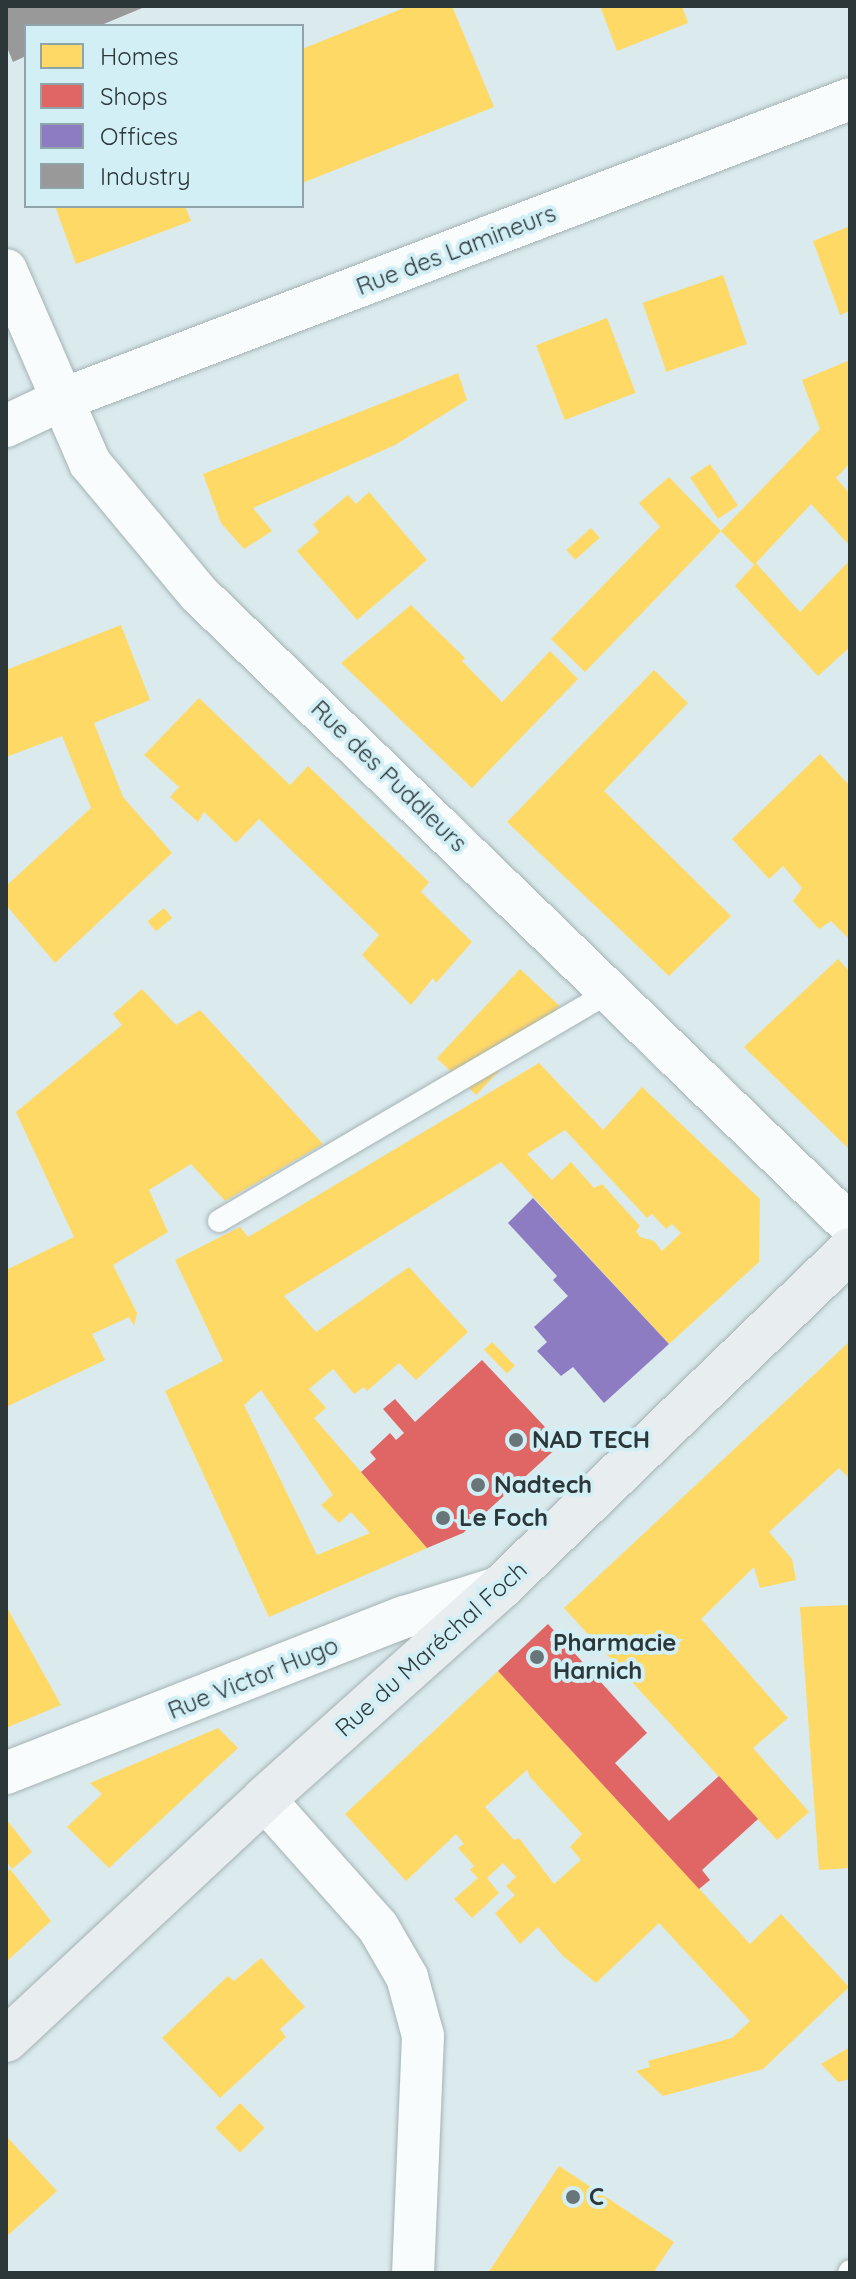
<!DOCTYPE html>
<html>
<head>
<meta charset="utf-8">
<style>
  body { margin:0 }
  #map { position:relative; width:856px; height:2279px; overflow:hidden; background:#daeaed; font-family:Quicksand,sans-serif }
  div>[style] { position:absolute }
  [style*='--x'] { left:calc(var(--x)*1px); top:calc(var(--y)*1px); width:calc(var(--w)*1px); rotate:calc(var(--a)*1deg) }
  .homes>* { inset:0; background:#ffd966; transform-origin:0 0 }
  .shops>* { inset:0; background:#e06666 }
  .offices>* { inset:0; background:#8e7cc3 }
  .industry>* { inset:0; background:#999 }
  .roads { filter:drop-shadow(0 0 2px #a5b2b4) drop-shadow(0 0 2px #a5b2b4) }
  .lane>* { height:22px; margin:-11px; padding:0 11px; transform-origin:11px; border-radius:11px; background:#f9fcfc }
  .street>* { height:42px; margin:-21px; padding:0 21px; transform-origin:21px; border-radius:21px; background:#f9fcfc }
  .secondary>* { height:44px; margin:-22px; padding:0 22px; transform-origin:22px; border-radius:22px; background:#e8eef0 }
  .dots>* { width:22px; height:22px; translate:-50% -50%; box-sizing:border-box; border:4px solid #d2eff5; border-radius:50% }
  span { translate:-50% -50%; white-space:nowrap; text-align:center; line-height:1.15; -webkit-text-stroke:8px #d2eff5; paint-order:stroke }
  .street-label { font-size:24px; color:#2c373a }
  .poi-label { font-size:24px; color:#2c373a; font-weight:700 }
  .left { translate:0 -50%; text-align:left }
  .frame { position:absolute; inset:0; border:8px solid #2c373a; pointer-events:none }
  .legend { position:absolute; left:24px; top:24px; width:280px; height:184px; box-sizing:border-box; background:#d2eff5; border:2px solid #90a5aa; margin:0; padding:10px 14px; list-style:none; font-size:24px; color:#2c373a }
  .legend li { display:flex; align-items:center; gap:16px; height:40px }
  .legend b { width:40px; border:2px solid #90a5aa }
</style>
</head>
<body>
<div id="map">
  <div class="homes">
    <div style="clip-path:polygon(409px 6px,452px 6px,494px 107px,302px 183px,302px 49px)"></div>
    <div style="clip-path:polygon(600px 6px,682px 6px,688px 23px,617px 51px)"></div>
    <div style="clip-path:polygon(55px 206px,185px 206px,191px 221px,76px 264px)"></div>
    <div style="clip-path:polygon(850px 226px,850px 311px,840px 315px,813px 241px)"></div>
    <div style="left:723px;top:275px;width:73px;height:85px;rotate:71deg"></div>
    <div style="left:607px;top:318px;width:80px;height:76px;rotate:69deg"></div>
    <div style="clip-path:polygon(850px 360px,850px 463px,836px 478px,850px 494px,850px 546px,811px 504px,756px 563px,800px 612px,850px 560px,850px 647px,818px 676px,735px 586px,754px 565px,721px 531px,820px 429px,802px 380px)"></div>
    <div style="clip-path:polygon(458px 373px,467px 400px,395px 445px,253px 508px,272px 531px,244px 549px,221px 523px,203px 474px)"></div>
    <div style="left:710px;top:464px;width:50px;height:24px;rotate:56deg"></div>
    <div style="clip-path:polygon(669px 477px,721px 531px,585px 672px,551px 639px,660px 527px,639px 503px)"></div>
    <div style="clip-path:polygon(369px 492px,427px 560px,357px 620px,297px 551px,319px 532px,313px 524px,348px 495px,356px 504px)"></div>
    <div style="left:591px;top:528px;width:13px;height:33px;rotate:48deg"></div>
    <div style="clip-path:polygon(411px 605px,465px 658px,462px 661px,502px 702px,550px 651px,578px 679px,472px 788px,341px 663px)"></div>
    <div style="clip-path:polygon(121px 625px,150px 700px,94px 723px,123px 797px,172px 853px,55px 963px,6px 905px,6px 886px,91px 808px,62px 736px,6px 757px,6px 670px)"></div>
    <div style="clip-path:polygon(654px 670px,688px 703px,604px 791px,731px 916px,669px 976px,507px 822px)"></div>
    <div style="clip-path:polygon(199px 698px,290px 785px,308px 766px,429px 882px,421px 892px,472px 942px,436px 983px,433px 978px,411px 1005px,362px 955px,379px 935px,259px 819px,236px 843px,204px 812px,198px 822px,170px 797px,179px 787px,144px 755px)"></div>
    <div style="clip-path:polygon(820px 754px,850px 786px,850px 940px,831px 921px,819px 929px,793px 901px,802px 888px,783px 866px,769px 879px,732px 839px)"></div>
    <div style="left:164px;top:908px;width:13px;height:21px;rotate:51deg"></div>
    <div style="clip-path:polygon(838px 959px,850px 972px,850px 1150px,744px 1047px)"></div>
    <div style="left:520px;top:969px;width:54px;height:122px;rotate:43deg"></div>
    <div style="clip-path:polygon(142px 989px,176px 1025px,200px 1010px,323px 1144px,225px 1201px,191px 1164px,149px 1190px,168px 1232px,113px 1265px,137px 1313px,134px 1326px,129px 1317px,92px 1334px,105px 1360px,6px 1407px,6px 1270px,74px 1237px,16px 1112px,122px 1025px,113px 1014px)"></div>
    <div style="clip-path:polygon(evenodd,539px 1063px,603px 1130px,642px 1087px,760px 1199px,759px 1262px,669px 1344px,501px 1162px,284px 1296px,316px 1332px,409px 1267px,468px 1332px,416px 1380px,399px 1363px,367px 1391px,364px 1387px,354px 1394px,333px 1369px,309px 1389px,326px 1408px,314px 1418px,427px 1548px,269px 1617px,165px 1391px,223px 1361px,175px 1260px,240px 1227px,248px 1237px,539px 1063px,565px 1130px,647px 1218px,652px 1214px,666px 1229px,672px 1224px,681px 1233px,662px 1251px,654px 1241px,640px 1237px,636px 1231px,640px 1226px,602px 1184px,594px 1188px,571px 1162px,552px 1180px,527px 1154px,565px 1130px,539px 1063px,261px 1390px,333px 1495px,321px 1505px,339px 1523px,351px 1512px,370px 1533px,317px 1555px,244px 1405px,261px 1390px)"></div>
    <div style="clip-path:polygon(850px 1341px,850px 1479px,839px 1468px,769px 1532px,792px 1559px,796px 1580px,760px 1588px,754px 1567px,701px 1619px,788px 1718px,753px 1748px,809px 1812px,777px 1840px,564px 1608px)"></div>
    <div style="left:492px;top:1342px;width:33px;height:11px;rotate:46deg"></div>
    <div style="clip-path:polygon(850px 1605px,850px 1868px,819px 1870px,800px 1607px)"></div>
    <div style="clip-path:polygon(6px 1606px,61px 1705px,6px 1728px)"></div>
    <div style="clip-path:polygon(evenodd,498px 1671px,750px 1944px,781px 1914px,849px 1987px,763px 2069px,663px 2096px,636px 2071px,650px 2067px,648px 2061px,732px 2038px,750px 2021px,659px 1923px,596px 1983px,563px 1956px,538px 1927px,520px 1944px,495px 1913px,515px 1895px,506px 1886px,516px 1877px,503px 1863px,487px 1878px,499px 1893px,472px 1918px,454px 1899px,478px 1878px,470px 1870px,474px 1866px,458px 1848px,464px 1844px,456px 1834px,406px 1881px,345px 1814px,498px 1671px,527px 1770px,530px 1777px,582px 1834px,570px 1847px,581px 1860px,554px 1884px,519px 1838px,514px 1840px,485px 1807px,527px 1770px)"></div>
    <div style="clip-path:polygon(218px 1728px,238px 1748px,109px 1868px,67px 1827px,102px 1794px,90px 1783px)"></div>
    <div style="clip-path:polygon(6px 1819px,32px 1852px,12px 1869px,6px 1861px)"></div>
    <div style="clip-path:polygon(10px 1869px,51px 1921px,6px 1962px,6px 1872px)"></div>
    <div style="clip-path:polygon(261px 1958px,305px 2007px,280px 2029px,286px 2037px,220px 2098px,162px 2038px,228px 1976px,234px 1981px)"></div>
    <div style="clip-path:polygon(850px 2047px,850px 2079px,838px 2082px,821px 2064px)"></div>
    <div style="left:240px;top:2103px;width:35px;height:35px;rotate:45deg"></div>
    <div style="clip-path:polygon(6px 2136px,57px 2191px,6px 2237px)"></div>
    <div style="clip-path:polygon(559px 2166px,674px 2242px,653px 2273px,488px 2273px)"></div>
  </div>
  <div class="shops">
    <div style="clip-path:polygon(482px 1360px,561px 1444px,463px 1533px,427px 1548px,361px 1472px,376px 1459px,370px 1452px,390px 1433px,396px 1440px,404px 1433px,383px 1409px,395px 1399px,415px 1422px)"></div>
    <div style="clip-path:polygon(548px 1624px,647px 1733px,615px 1763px,669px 1821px,719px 1776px,758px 1819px,702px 1870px,710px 1880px,699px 1889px,498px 1671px)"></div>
  </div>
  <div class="offices">
    <div style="clip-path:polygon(533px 1198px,669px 1344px,604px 1403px,573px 1367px,561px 1376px,537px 1351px,547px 1342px,534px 1327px,568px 1296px,553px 1280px,557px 1276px,508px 1223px)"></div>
  </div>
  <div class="industry">
    <div style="clip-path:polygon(6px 6px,147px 6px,99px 26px,26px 26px,26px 56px,13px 62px,6px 45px)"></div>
  </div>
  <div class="roads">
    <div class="lane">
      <div style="--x:219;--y:1221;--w:453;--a:-30.4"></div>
      <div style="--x:849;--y:2273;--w:2;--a:-63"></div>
    </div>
    <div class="street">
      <div style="--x:6;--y:270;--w:210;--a:66.5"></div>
      <div style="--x:90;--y:463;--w:169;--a:50.3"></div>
      <div style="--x:198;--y:593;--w:908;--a:44.11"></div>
      <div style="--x:6;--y:426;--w:61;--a:-25.3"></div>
      <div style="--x:61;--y:400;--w:844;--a:-20.88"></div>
      <div style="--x:6;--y:1773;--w:428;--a:-21.4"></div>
      <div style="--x:405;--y:1617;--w:101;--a:-17.4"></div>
      <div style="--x:264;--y:1799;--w:171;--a:48.3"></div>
      <div style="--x:378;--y:1927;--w:58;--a:59.9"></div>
      <div style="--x:407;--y:1977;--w:61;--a:74.8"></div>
      <div style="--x:423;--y:2036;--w:237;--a:92.4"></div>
    </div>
    <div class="secondary">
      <div style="--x:6;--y:2040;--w:353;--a:-43"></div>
      <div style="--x:264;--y:1799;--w:318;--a:-41.8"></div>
      <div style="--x:501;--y:1587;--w:485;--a:-44"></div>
    </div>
  </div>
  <div class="dots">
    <div style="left:516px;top:1440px;background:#697679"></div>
    <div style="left:478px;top:1485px;background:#697679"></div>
    <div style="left:443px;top:1518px;background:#697679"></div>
    <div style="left:537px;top:1657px;background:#697679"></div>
    <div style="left:573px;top:2197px;background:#697679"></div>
  </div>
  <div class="street-label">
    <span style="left:456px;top:250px;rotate:-21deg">Rue des Lamineurs</span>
    <span style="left:389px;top:776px;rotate:44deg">Rue des Puddleurs</span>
    <span style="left:431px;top:1649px;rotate:-42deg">Rue du Maréchal Foch</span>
    <span style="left:253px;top:1678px;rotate:-22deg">Rue Victor Hugo</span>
  </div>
  <div class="poi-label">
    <span class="left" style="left:532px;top:1440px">NAD TECH</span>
    <span class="left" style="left:494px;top:1485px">Nadtech</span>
    <span class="left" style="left:459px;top:1518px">Le Foch</span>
    <span class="left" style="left:553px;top:1657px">Pharmacie<br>Harnich</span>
    <span class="left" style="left:589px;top:2197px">C</span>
  </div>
  <div class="frame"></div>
  <ul class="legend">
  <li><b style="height:22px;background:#ffd966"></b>Homes</li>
  <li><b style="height:22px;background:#e06666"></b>Shops</li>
  <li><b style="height:22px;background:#8e7cc3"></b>Offices</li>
  <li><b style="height:22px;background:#999"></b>Industry</li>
  </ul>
</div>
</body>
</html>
